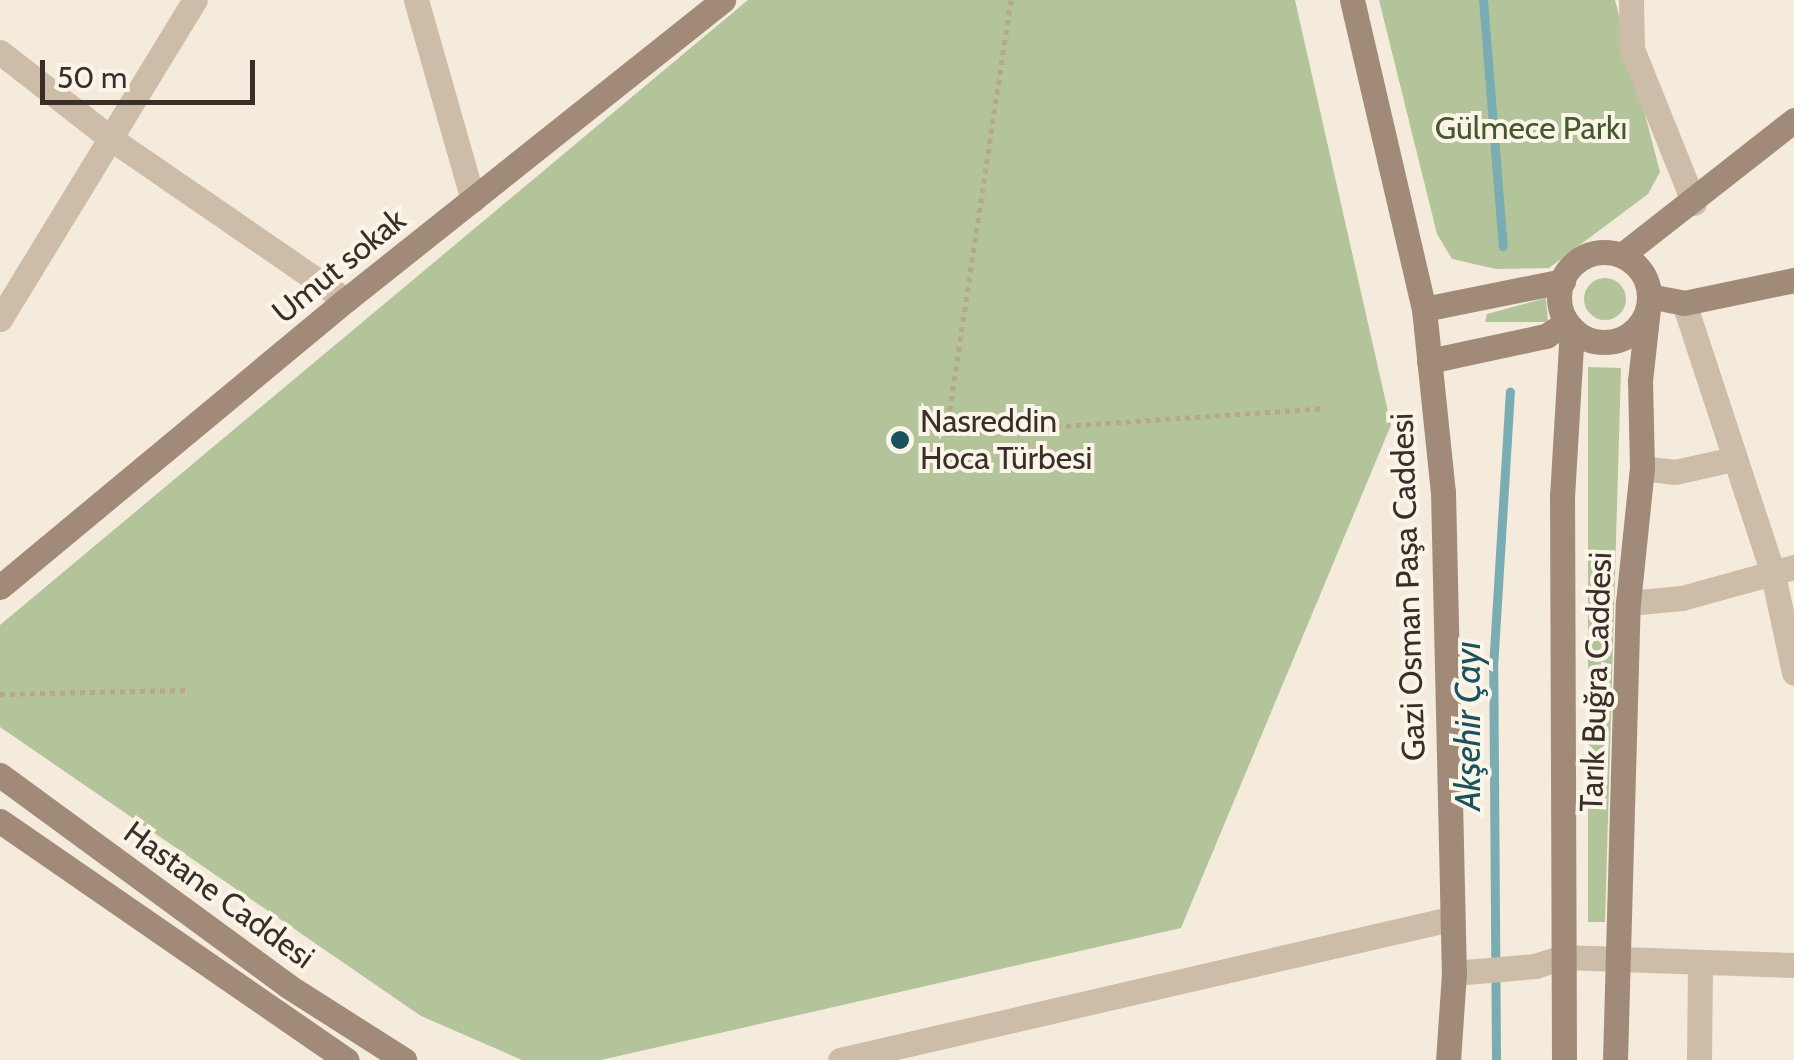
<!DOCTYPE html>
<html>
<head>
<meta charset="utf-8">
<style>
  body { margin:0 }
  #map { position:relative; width:1794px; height:1060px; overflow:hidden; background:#f4ebdc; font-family:Cabin,sans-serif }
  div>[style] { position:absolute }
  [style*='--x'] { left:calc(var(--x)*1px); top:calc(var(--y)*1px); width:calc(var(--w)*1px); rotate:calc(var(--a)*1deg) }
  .green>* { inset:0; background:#b3c49b }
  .round { border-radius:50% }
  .stream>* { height:9px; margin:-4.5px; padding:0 4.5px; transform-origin:4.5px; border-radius:4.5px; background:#79acb3 }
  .path>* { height:5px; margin-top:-2.5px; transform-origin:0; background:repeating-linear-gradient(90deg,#b9a691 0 5px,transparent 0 10px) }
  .street>* { height:25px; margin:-12.5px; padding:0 12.5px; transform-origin:12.5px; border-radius:12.5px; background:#cdbca7 }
  .secondary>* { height:25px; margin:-12.5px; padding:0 12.5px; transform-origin:12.5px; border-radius:12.5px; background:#a18a78 }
  .secondary>.ring { margin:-12.5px; padding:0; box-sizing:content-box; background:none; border:25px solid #a18a78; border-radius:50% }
  .dots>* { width:28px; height:28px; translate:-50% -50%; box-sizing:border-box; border:5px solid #fbf4e9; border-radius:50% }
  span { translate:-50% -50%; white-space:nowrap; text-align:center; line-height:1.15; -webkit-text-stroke:8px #fbf4e9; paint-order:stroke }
  .park-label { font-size:32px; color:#44592a }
  .street-label { font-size:32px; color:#392f28 }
  .poi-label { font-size:32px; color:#392f28 }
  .left { translate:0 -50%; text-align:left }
  .water-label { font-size:35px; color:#1a535e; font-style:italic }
  .scale { position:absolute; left:40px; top:60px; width:215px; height:45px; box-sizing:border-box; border:5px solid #392f28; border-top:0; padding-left:12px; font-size:30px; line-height:35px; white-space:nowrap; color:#392f28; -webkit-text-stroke:8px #fbf4e9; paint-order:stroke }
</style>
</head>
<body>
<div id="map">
  <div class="green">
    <div style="clip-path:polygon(748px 0,1295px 0,1391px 425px,1181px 928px,601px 1060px,522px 1060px,421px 1016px,0 727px,0 625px)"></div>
    <div style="clip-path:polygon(1379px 0,1615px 0,1660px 172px,1648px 194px,1549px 268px,1496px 269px,1452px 259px,1437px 234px)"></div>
    <div class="round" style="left:1584px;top:278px;width:42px;height:42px"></div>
    <div style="clip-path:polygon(1546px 298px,1548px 322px,1485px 322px,1487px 314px)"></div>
    <div style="clip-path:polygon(1588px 367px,1621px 368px,1605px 922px,1588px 922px)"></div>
  </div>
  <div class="stream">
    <div style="--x:1483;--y:0;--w:247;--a:85.4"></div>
    <div style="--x:1496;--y:1060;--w:392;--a:-90.4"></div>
    <div style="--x:1493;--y:668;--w:277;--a:-86.5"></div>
  </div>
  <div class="path">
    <div style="--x:1011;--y:0;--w:439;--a:98.5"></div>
    <div style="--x:946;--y:434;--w:378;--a:-3.9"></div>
    <div style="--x:0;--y:694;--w:187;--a:-1.2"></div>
  </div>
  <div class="street">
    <div style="--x:416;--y:0;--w:208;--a:74.1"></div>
    <div style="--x:1631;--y:0;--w:49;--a:88.8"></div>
    <div style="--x:1632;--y:49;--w:166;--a:68.1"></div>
    <div style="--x:0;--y:52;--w:140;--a:38"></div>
    <div style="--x:110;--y:138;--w:286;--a:34.5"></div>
    <div style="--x:1684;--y:303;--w:281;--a:71.8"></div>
    <div style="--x:1772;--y:570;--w:105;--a:77.9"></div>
    <div style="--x:0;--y:319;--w:374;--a:-58.6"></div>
    <div style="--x:1642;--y:468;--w:33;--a:7"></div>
    <div style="--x:1675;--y:472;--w:59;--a:-12.6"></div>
    <div style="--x:1628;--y:603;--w:54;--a:-5.3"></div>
    <div style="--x:1682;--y:598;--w:116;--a:-15.5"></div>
    <div style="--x:1454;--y:973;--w:81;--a:-4.9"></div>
    <div style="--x:1535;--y:966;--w:28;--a:-18"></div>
    <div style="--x:1562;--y:957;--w:232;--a:2"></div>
    <div style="--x:840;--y:1060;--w:626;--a:-13.02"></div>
    <div style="--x:1699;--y:1060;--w:97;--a:-89.4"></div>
  </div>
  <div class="secondary">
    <div style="--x:1352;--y:0;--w:317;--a:76.9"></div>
    <div style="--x:1424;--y:309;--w:184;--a:84.1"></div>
    <div style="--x:1443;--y:492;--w:481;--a:88.7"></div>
    <div style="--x:1454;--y:973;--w:87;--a:93.9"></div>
    <div class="ring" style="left:1559px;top:252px;width:65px;height:65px"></div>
    <div style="--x:1622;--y:255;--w:219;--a:-38.1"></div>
    <div style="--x:1649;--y:296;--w:36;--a:11"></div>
    <div style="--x:1684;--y:303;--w:112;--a:-11.8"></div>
    <div style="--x:1424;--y:309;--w:142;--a:-11.4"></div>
    <div style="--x:1429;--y:361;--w:120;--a:-12.1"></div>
    <div style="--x:1546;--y:336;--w:25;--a:-34"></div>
    <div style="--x:0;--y:587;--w:450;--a:-39.7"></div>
    <div style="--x:346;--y:300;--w:482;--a:-38.5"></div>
    <div style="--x:0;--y:775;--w:357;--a:36.2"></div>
    <div style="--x:288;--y:986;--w:138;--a:32.5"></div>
    <div style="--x:0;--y:821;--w:421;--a:34.6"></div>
    <div style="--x:1564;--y:1060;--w:563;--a:-90.2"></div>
    <div style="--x:1562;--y:497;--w:169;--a:-86.6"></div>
    <div style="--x:1615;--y:1060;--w:457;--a:-88.4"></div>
    <div style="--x:1628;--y:603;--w:136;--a:-84.1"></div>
    <div style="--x:1642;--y:468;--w:87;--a:-91.3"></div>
    <div style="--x:1640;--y:381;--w:73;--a:-83.7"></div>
  </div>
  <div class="dots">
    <div style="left:900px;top:440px;background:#1a535e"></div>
  </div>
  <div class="park-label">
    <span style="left:1531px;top:128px">Gülmece Parkı</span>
  </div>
  <div class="street-label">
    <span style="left:339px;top:266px;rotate:-39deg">Umut sokak</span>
    <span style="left:1408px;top:587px;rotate:-92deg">Gazi Osman Paşa Caddesi</span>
    <span style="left:1596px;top:682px;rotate:-88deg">Tarık Buğra Caddesi</span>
    <span style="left:219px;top:895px;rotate:36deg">Hastane Caddesi</span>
  </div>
  <div class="poi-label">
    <span class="left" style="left:920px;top:440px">Nasreddin<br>Hoca Türbesi</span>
  </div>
  <div class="water-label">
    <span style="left:1468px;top:726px;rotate:-90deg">Akşehir Çayı</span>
  </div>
  <div class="scale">50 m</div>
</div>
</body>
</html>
